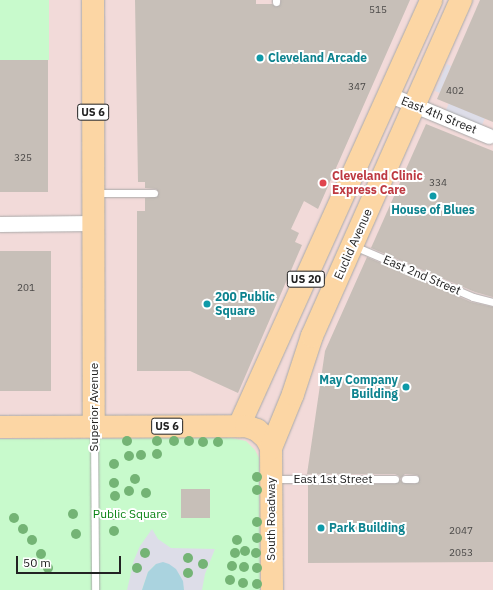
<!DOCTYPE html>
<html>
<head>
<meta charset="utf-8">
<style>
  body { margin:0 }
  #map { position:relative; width:493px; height:590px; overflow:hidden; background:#f2efe9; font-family:"IBM Plex Sans",sans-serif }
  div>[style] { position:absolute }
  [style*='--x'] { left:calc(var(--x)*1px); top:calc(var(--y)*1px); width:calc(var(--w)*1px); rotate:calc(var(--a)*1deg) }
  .commercial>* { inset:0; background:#f2dad9; transform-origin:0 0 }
  .park>* { inset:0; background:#c8facc; transform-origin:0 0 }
  .plaza>* { inset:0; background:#dddde8; transform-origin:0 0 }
  .water>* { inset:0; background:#aad3df }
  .building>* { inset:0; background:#c7bfb8; transform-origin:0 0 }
  .roads { filter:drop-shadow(0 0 1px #a9a9a9) drop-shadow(0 0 1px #a9a9a9) }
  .service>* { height:7px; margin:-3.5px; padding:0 3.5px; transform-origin:3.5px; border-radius:3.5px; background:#fff }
  .minor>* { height:15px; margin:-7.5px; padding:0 7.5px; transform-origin:7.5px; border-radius:7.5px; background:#fff }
  .primary>* { height:22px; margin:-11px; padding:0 11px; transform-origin:11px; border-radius:11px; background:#fcd6a4 }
  .trees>* { width:10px; height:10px; margin:-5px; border-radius:50%; background:#74b475 }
  .dots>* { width:11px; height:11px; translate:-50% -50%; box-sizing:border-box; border:2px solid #fff; border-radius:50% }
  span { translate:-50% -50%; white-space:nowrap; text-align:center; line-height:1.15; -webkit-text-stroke:4px #fff; paint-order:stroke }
  .number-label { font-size:10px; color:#4b4948 }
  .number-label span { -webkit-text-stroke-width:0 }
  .shield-label span { padding:1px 3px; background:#fff; border:1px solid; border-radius:3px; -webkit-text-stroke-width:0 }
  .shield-label { font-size:11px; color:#222; font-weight:700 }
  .culture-label { font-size:12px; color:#0d838f; font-weight:700 }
  .left { translate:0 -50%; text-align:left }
  .right { translate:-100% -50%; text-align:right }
  .street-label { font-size:12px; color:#222 }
  .health-label { font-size:12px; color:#be3a42; font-weight:700 }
  .park-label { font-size:12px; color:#0c8416 }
  .scale { position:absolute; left:16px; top:556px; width:105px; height:18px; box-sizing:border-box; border:2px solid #222; border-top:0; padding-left:5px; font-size:12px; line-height:14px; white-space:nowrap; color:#222; -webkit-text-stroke:3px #fff; paint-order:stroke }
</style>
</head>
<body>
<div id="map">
  <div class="commercial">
    <div style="left:0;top:0;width:493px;height:590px"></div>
  </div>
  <div class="park">
    <div style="left:0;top:0;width:49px;height:60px"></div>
    <div style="clip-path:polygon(231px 438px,246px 441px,255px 450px,259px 458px,260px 590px,0 590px,0 439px)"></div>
  </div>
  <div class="plaza">
    <div style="clip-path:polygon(447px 64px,451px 66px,440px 93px,435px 91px)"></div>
    <div style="left:449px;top:103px;width:39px;height:9px;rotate:23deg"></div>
    <div style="clip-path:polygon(152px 529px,158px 539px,171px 548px,215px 549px,205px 574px,202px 590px,184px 590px,180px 575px,156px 564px,148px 572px,142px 590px,127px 590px,134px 560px,140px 546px)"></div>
  </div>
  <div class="water">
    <div style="clip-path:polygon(163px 562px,169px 564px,176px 569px,183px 581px,184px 590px,142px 590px,148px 572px,156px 564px)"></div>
  </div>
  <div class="building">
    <div style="clip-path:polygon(135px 0,256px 0,256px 4px,272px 4px,276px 7px,280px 5px,281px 0,410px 0,318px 209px,304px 201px,291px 229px,299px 233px,295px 242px,302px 245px,238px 393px,190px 371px,137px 371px,137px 211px,145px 211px,145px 198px,156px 197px,159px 193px,156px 189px,145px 188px,145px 182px,138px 182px)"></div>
    <div style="clip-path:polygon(480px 0,493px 0,493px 122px,437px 99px)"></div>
    <div style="left:0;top:60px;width:48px;height:132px"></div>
    <div style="clip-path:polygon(426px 124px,493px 151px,493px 297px,475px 292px,371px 248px)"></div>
    <div style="left:51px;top:251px;width:140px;height:51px;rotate:90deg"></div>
    <div style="clip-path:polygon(evenodd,367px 257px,471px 302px,493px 307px,493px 562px,308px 563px,308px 484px,395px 484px,400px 479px,399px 476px,395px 474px,307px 474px,325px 351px,367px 257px,405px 474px,417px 475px,419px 477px,419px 481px,415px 484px,403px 483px,400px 479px,405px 474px)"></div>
    <div style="left:181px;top:489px;width:29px;height:29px"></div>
  </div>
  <div class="roads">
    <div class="service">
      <div style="--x:276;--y:2;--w:2;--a:-90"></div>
      <div style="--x:96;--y:193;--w:58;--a:0"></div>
      <div style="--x:354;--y:246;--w:129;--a:23.2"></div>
      <div style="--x:473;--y:297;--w:21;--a:14"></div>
      <div style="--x:94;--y:428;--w:162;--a:89.6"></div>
      <div style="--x:273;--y:479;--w:122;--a:0"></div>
      <div style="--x:405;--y:479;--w:10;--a:0"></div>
    </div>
    <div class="minor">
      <div style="--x:390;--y:95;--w:107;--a:22.5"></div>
      <div style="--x:0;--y:224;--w:93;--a:-0.6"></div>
    </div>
    <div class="primary">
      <div style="--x:93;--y:0;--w:427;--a:89.9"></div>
      <div style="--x:239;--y:426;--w:467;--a:-65.7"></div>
      <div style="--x:0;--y:427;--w:246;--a:-0.2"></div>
      <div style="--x:246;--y:426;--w:12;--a:20"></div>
      <div style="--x:257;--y:430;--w:12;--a:42"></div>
      <div style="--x:266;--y:438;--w:11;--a:63"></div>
      <div style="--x:271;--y:448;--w:142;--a:89.6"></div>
      <div style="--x:271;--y:448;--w:58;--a:-67.8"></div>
      <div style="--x:293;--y:394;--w:61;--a:-71.9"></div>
      <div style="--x:312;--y:336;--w:368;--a:-66.1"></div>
    </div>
  </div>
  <div class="trees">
    <div style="left:127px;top:441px"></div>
    <div style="left:157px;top:441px"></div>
    <div style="left:174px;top:441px"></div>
    <div style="left:189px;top:441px"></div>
    <div style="left:203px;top:442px"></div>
    <div style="left:218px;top:442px"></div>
    <div style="left:157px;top:454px"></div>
    <div style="left:141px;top:455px"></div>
    <div style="left:129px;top:456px"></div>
    <div style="left:114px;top:464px"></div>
    <div style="left:257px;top:477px"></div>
    <div style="left:135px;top:479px"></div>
    <div style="left:114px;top:483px"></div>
    <div style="left:257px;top:490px"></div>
    <div style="left:129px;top:491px"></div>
    <div style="left:146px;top:493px"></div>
    <div style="left:115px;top:496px"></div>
    <div style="left:73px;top:514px"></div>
    <div style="left:114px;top:515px"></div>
    <div style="left:146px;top:515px"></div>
    <div style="left:14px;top:518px"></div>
    <div style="left:257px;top:522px"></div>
    <div style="left:23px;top:529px"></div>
    <div style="left:114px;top:531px"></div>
    <div style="left:76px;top:534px"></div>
    <div style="left:257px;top:538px"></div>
    <div style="left:32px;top:540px"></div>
    <div style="left:237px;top:540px"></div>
    <div style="left:245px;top:551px"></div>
    <div style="left:145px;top:553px"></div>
    <div style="left:235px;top:553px"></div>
    <div style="left:256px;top:553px"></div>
    <div style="left:41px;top:554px"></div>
    <div style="left:188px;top:558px"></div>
    <div style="left:203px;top:564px"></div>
    <div style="left:232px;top:566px"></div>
    <div style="left:244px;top:567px"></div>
    <div style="left:48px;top:568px"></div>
    <div style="left:137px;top:568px"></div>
    <div style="left:257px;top:568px"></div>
    <div style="left:188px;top:573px"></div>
    <div style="left:230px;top:580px"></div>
    <div style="left:243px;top:583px"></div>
    <div style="left:257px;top:584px"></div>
  </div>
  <div class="dots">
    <div style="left:260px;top:58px;background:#0f9aa8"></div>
    <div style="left:323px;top:183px;background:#e0444e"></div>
    <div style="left:433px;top:196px;background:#0f9aa8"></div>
    <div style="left:207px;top:304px;background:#0f9aa8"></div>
    <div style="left:406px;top:387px;background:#0f9aa8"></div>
    <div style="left:321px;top:528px;background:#0f9aa8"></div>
  </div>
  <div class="number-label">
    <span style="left:378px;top:10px">515</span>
    <span style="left:357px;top:87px">347</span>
    <span style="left:455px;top:91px">402</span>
    <span style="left:23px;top:158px">325</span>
    <span style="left:438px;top:183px">334</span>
    <span style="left:26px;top:288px">201</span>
    <span style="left:461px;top:531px">2047</span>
    <span style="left:461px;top:553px">2053</span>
  </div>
  <div class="shield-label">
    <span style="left:93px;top:112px">US 6</span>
    <span style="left:306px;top:279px">US 20</span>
    <span style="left:167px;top:426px">US 6</span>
  </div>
  <div class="culture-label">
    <span class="left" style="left:268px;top:58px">Cleveland Arcade</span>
    <span style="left:433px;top:210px">House of Blues</span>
    <span class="left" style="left:215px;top:304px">200 Public<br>Square</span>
    <span class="right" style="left:398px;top:387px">May Company<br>Building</span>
    <span class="left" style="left:329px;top:528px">Park Building</span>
  </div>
  <div class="street-label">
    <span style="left:439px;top:115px;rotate:22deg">East 4th Street</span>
    <span style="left:353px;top:244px;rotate:-66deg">Euclid Avenue</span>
    <span style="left:422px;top:275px;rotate:23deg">East 2nd Street</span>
    <span style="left:94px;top:407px;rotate:-90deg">Superior Avenue</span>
    <span style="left:333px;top:479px">East 1st Street</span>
    <span style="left:271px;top:519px;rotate:-90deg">South Roadway</span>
  </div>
  <div class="health-label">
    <span class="left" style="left:332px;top:183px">Cleveland Clinic<br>Express Care</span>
  </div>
  <div class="park-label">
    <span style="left:130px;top:514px">Public Square</span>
  </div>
  <div class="scale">50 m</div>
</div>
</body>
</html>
